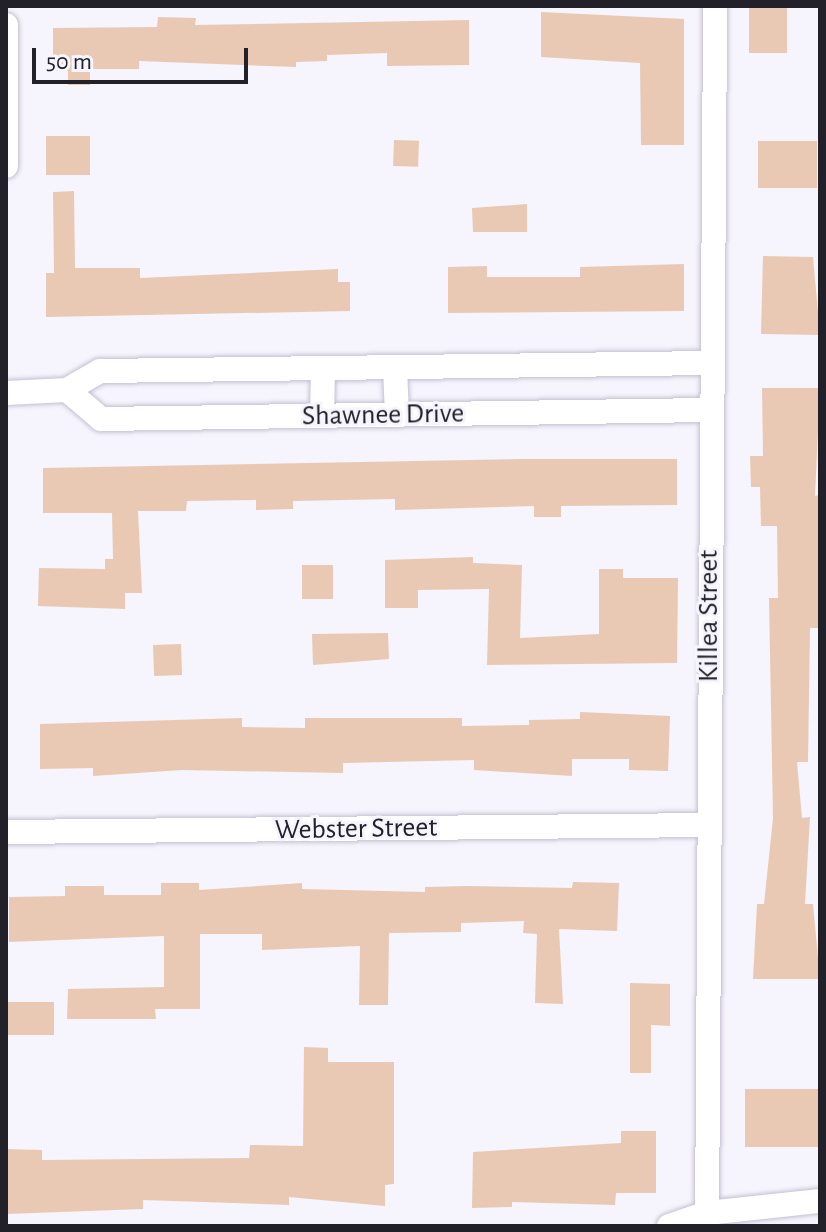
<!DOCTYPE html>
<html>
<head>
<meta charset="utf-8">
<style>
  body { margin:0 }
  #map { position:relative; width:826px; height:1232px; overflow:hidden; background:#f6f4fc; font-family:"Alegreya Sans",sans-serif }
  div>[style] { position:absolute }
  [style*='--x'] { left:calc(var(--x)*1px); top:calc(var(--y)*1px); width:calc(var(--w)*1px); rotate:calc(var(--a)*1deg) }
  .building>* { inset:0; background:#e9c9b3; transform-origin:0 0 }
  .roads { filter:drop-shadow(0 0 2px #c4c0d3) drop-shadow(0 0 2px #c4c0d3) }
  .minor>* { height:24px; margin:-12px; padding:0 12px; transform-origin:12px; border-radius:12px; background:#fff }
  span { translate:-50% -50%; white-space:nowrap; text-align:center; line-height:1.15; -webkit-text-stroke:6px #f6f4fc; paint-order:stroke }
  .street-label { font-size:28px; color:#222028 }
  .frame { position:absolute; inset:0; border:8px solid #222028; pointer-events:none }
  .scale { position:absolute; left:32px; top:48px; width:216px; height:36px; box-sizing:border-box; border:4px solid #222028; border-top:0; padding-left:10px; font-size:24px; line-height:28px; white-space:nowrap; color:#222028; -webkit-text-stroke:6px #f6f4fc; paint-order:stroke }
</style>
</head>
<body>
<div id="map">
  <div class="building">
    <div style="left:749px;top:6px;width:38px;height:47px"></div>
    <div style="clip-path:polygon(541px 12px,684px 19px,684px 145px,641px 145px,640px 63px,541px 57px)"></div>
    <div style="clip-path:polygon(158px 17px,196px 18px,195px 25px,469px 20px,469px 65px,387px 66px,387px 53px,327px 55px,327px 61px,296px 62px,296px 67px,139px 61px,139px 69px,90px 69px,90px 85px,68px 85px,68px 71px,53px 71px,53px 28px,157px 27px)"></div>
    <div style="left:46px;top:136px;width:44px;height:39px"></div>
    <div style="left:394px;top:140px;width:25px;height:26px;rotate:2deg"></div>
    <div style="left:758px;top:141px;width:59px;height:47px"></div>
    <div style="clip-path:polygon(74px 191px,75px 268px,140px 268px,140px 278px,338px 269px,338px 282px,350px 282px,350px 311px,46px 317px,46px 273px,54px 273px,53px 192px)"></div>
    <div style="clip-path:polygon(527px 204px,527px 232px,473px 232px,472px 208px)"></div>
    <div style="clip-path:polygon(763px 256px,813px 257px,820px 335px,761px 334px)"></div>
    <div style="clip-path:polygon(684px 264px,684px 311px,448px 313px,448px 267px,487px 266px,487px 277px,580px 277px,580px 267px)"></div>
    <div style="clip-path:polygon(762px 388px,820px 388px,815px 496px,820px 495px,820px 628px,810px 628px,808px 762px,797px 762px,802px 818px,810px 817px,805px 904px,813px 904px,820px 979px,753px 979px,757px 904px,764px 904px,773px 818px,769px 598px,778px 598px,777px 526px,761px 526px,760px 487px,751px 487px,750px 456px,763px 456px)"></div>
    <div style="clip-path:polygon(523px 459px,677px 459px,677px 505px,561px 506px,561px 517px,534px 517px,534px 506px,395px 510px,395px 499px,293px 501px,293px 509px,256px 510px,256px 500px,187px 501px,186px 511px,138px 511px,142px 593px,125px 593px,125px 609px,38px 606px,39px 568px,105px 569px,105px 559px,113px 559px,112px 513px,43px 513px,43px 468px)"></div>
    <div style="clip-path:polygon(473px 557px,473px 563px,522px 565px,520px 638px,599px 634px,599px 569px,623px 569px,623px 578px,678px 578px,677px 663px,487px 665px,489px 589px,418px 590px,418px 608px,385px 608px,385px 560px)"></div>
    <div style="left:302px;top:565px;width:31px;height:34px"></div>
    <div style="clip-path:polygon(388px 633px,389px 659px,313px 665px,312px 634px)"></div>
    <div style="left:181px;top:644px;width:31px;height:28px;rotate:88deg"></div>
    <div style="clip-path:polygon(580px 712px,670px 716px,668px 771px,629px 770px,629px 759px,572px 759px,572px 776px,474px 770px,474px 760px,343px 763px,343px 773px,182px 770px,93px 776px,93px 768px,40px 769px,40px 724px,242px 718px,242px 727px,305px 728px,305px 718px,462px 718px,462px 726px,529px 725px,529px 720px,580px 719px)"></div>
    <div style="clip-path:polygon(573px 882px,619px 883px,617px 931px,559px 929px,563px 1004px,535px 1003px,537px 934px,523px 933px,524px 921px,461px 923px,461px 932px,389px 933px,388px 1005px,359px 1005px,360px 946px,262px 950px,262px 934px,200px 934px,200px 1009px,155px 1009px,156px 1019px,67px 1019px,68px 989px,164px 987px,164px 936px,9px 942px,9px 897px,65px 896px,65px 886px,104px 886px,104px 895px,161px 895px,161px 883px,199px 883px,199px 890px,302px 883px,302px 889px,425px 892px,425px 887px,468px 886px,572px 888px)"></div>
    <div style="clip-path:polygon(630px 983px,670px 984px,670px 1026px,651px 1025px,651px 1073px,630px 1073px)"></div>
    <div style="left:6px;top:1002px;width:48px;height:33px"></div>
    <div style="clip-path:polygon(304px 1047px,328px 1048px,328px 1062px,394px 1062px,394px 1184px,385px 1185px,385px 1206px,289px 1197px,289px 1205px,143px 1200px,143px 1209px,6px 1214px,6px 1149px,42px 1150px,42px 1160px,249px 1158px,250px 1145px,303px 1146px)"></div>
    <div style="left:820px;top:1089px;width:58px;height:75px;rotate:90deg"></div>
    <div style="clip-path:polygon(621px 1131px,656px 1131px,656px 1193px,616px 1193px,615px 1205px,512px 1202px,512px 1207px,472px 1208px,473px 1152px,621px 1143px)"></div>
  </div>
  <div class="roads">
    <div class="minor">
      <div style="--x:6;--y:25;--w:141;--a:90"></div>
      <div style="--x:395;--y:368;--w:47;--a:87.6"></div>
      <div style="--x:67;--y:390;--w:45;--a:40.5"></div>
      <div style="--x:101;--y:419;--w:608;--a:-0.85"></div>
      <div style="--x:6;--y:393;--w:61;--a:-2.8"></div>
      <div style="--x:67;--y:390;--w:38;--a:-30"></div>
      <div style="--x:100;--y:371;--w:610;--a:-0.75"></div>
      <div style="--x:322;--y:416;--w:46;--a:-88.8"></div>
      <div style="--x:6;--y:832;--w:700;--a:-0.57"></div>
      <div style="--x:669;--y:1226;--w:40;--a:-18.9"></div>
      <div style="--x:707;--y:1213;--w:114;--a:-6.1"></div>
      <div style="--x:707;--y:1226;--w:1220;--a:-89.62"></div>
    </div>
  </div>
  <div class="street-label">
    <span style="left:383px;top:415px;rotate:-1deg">Shawnee Drive</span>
    <span style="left:709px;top:616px;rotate:-90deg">Killea Street</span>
    <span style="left:356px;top:829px;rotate:-1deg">Webster Street</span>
  </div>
  <div class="frame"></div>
  <div class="scale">50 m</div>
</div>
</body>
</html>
